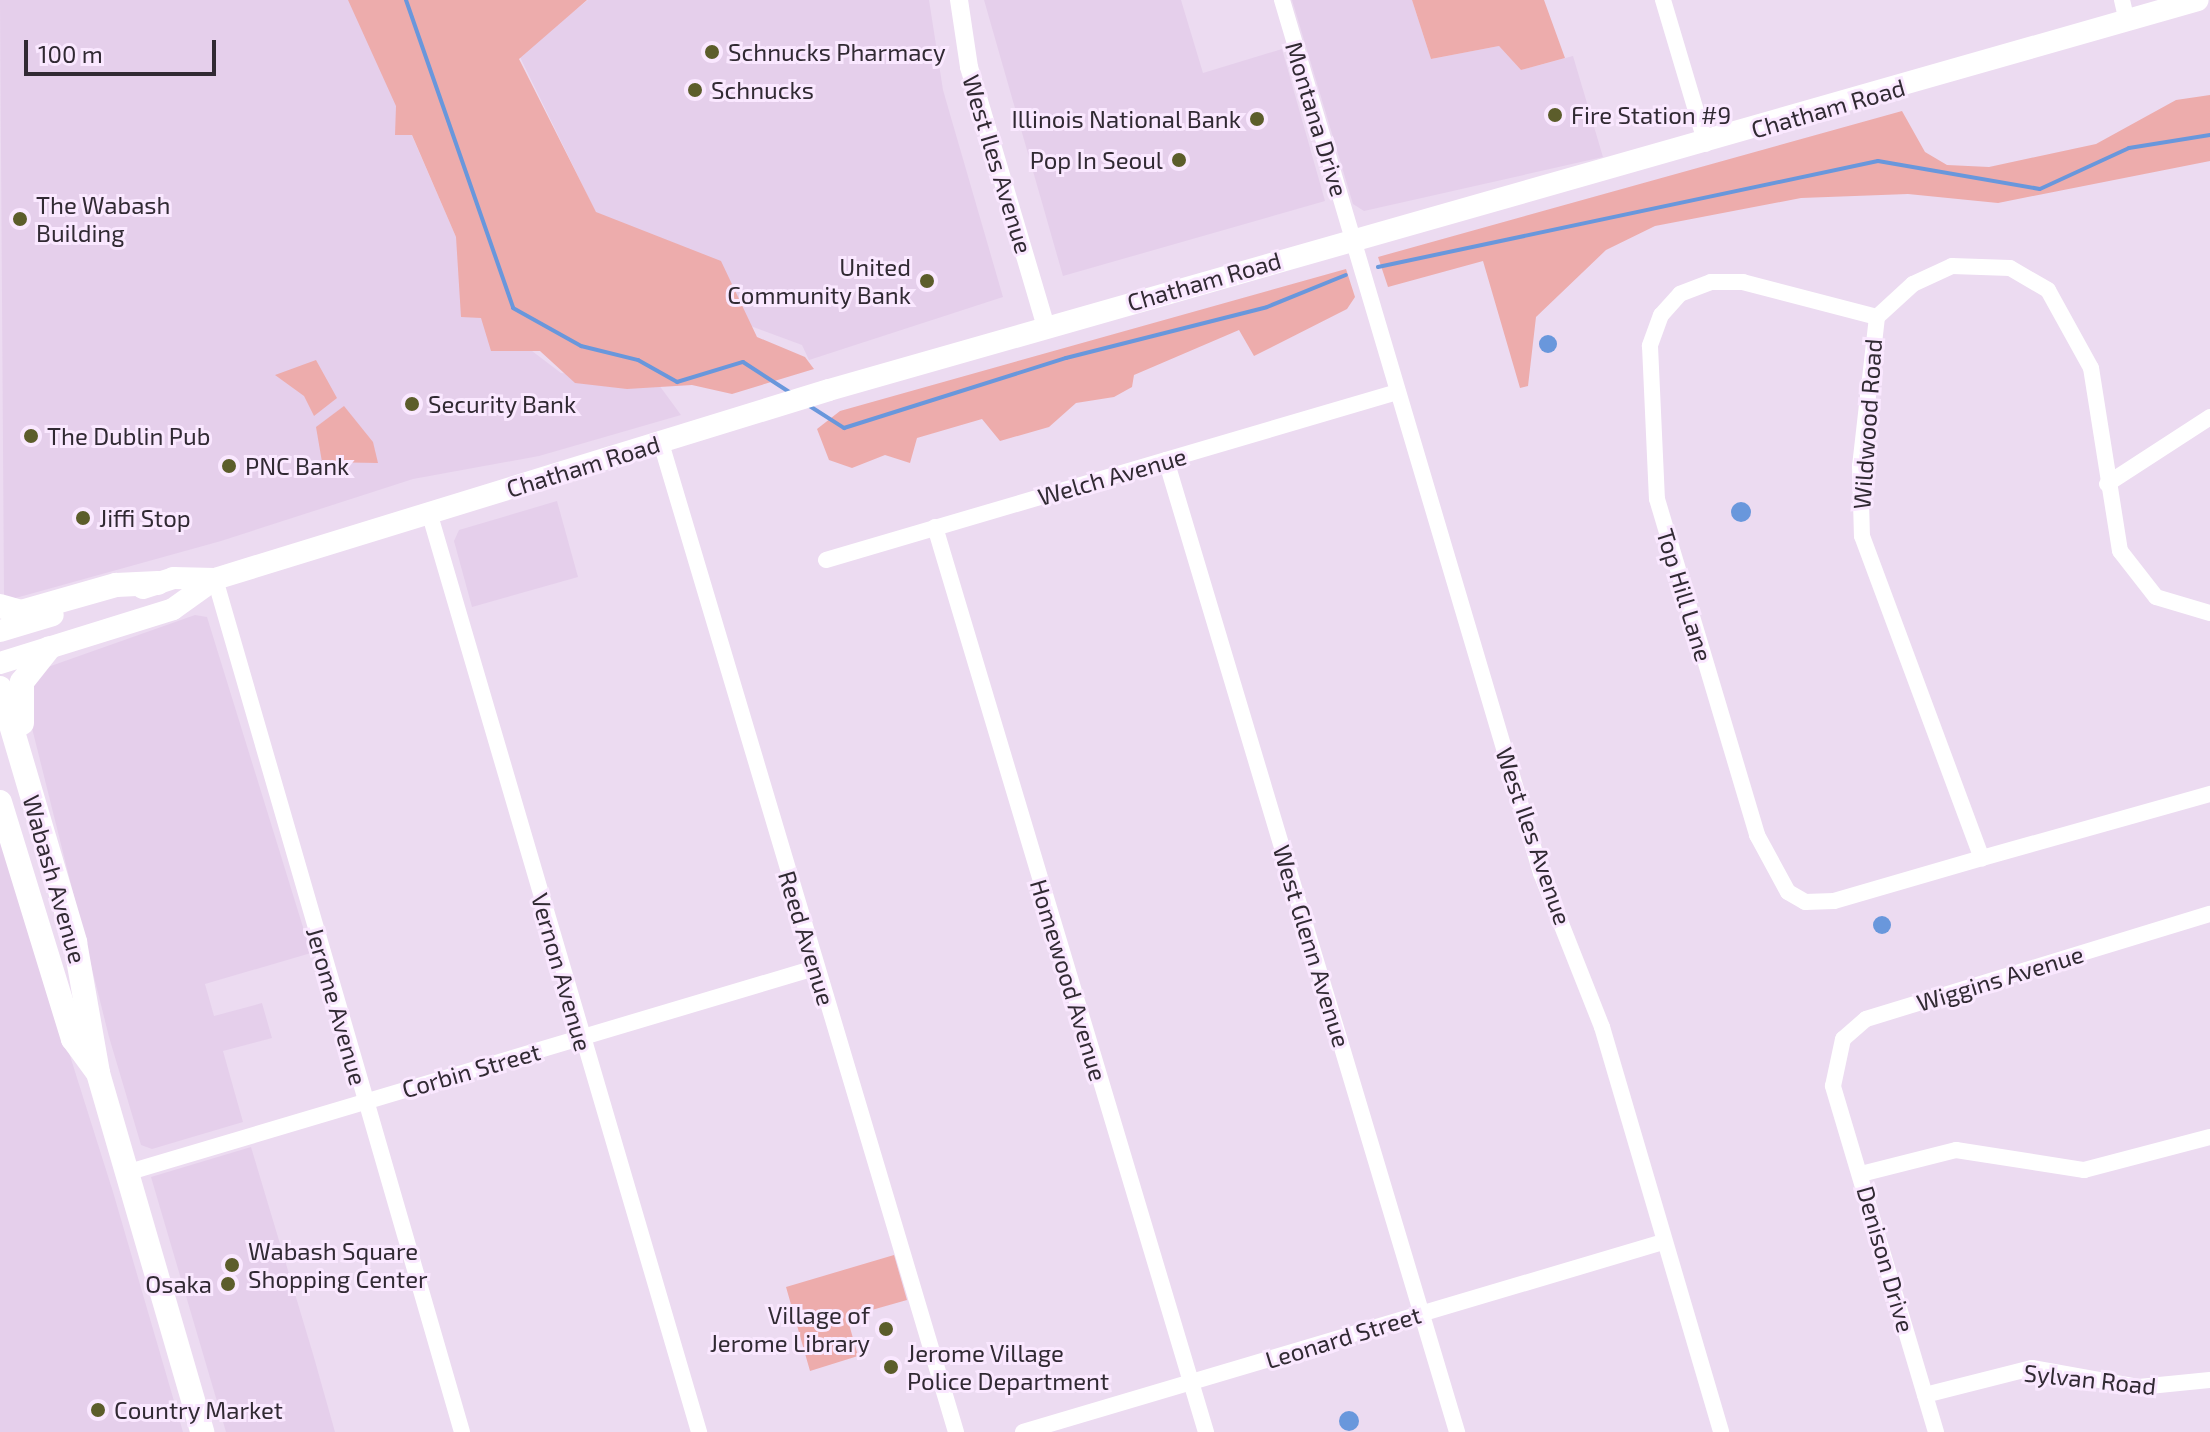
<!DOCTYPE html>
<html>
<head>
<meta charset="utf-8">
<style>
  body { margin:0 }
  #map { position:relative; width:2210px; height:1432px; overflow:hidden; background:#ecdbf1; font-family:"Exo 2",sans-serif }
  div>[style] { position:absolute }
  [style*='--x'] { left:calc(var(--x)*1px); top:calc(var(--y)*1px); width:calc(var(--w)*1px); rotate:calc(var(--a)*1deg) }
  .built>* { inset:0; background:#e5cfeb }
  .green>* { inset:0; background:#edacac }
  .water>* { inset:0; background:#6997dc }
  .round { border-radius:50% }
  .stream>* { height:4px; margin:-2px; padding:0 2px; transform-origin:2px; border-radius:2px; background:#6997dc }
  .minor>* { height:16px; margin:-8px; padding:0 8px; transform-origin:8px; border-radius:8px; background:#fff }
  .tertiary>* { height:18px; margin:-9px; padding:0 9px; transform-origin:9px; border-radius:9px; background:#fff }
  .secondary>* { height:22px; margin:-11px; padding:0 11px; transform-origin:11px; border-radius:11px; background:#fff }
  .primary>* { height:24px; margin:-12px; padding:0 12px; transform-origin:12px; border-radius:12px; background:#fff }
  .dots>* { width:22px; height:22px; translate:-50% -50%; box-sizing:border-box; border:4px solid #fae8ff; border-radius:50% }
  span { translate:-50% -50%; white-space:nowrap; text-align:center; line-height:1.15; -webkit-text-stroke:6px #fae8ff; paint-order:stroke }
  .poi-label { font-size:24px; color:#312a33 }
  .left { translate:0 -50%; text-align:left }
  .right { translate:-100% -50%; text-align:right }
  .street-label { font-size:24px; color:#312a33 }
  .scale { position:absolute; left:24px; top:40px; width:192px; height:36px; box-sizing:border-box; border:4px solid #312a33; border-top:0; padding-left:10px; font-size:24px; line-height:28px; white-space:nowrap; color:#312a33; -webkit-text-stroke:6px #fae8ff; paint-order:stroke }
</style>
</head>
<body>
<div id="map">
  <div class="built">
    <div style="clip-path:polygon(0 0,353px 0,463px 253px,507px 332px,561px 373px,656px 381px,681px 415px,539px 456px,413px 479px,221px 541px,12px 599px,4px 595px)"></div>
    <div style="clip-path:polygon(588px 0,929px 0,943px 90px,1003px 297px,809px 360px,802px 345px,740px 322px,597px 215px,519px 55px)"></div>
    <div style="clip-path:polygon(984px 0,1181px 0,1203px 73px,1282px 49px,1325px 201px,1063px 276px)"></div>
    <div style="clip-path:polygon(1292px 0,1412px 0,1431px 59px,1499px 46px,1521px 70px,1573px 56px,1603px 157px,1364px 211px,1353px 204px)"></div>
    <div style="clip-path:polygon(557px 501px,578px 577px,472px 607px,454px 541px,459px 530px)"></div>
    <div style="clip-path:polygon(195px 615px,207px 617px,311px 953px,205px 984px,214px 1016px,262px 1003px,272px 1038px,223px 1051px,243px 1122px,152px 1149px,141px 1145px,109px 1037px,29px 716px,33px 681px,48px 667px)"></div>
    <div style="clip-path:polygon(0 834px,113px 1192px,183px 1432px,0 1432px)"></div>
    <div style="clip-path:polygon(251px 1147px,313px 1354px,335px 1432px,226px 1432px,151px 1177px)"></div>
  </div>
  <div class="green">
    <div style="clip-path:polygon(348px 0,587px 0,519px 59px,596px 212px,721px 261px,757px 337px,805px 357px,814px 369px,732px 394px,692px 385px,627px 389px,575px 383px,540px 351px,491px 351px,481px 318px,461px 317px,456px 237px,412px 135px,395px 135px,396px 106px)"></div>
    <div style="clip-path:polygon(1412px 0,1544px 0,1565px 58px,1521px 70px,1499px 46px,1431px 59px)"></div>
    <div style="clip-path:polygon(2210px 95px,2210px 161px,1998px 203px,1908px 194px,1801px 198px,1655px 226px,1606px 250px,1536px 317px,1528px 386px,1520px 388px,1483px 261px,1388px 287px,1378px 257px,1902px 111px,1925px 152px,1947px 165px,1989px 167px,2096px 144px,2176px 100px)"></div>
    <div style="clip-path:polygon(1346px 269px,1355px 297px,1347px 309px,1254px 356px,1239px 330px,1134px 375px,1132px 387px,1114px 397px,1076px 403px,1049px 427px,1000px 441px,982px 419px,917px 438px,910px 463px,885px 455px,852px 468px,829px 460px,817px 429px,840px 411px)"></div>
    <div style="clip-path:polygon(316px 360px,337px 398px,314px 416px,304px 396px,275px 375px)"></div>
    <div style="clip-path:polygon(344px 406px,373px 442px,378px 463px,322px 462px,316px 427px)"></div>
    <div style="clip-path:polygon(894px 1255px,907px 1300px,847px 1317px,858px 1356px,810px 1371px,786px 1287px)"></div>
  </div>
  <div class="water">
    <div class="round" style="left:1539px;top:335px;width:18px;height:18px"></div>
    <div class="round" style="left:1731px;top:502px;width:20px;height:20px"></div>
    <div class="round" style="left:1873px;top:916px;width:18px;height:18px"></div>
    <div class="round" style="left:1339px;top:1411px;width:20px;height:20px"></div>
  </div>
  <div class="stream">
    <div style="--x:406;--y:0;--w:326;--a:70.8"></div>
    <div style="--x:513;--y:308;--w:78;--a:29.2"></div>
    <div style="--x:581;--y:346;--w:59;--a:13.8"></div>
    <div style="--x:638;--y:360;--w:45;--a:29.4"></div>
    <div style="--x:677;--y:382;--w:69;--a:-16.9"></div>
    <div style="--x:743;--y:362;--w:57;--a:32.9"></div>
    <div style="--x:1378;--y:267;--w:511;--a:-11.97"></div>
    <div style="--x:1878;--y:161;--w:164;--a:9.8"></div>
    <div style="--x:2040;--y:189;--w:98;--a:-24.7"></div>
    <div style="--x:2129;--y:148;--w:82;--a:-9.1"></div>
    <div style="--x:808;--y:405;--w:43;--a:32.6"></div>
    <div style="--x:844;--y:428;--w:233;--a:-17.5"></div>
    <div style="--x:1066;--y:358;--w:207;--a:-14.2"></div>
    <div style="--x:1267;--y:307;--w:85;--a:-22.1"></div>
  </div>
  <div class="minor">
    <div style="--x:1282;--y:0;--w:911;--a:73.48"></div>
    <div style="--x:1541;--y:873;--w:166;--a:68.4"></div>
    <div style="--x:1602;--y:1027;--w:422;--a:73.6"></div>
    <div style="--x:1663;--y:0;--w:150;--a:73.4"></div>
    <div style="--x:2122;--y:0;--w:22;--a:77"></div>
    <div style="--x:1877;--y:317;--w:138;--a:-165.4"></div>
    <div style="--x:1743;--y:282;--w:32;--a:180"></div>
    <div style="--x:1711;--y:282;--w:33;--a:159"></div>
    <div style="--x:1680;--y:294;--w:28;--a:132"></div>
    <div style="--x:1661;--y:315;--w:33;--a:110"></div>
    <div style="--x:1650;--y:346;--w:153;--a:87.4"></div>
    <div style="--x:1657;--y:499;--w:351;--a:73.4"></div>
    <div style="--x:1757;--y:835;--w:65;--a:61.5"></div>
    <div style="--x:1788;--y:892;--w:20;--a:30"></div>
    <div style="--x:1805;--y:902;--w:29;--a:-2"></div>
    <div style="--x:1834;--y:901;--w:154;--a:-16.2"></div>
    <div style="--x:661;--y:443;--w:1032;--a:73.39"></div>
    <div style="--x:1166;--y:460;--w:1015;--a:73.33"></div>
    <div style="--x:2107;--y:484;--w:123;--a:-33"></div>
    <div style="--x:429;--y:512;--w:959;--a:73.64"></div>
    <div style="--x:935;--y:527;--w:945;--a:73.33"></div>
    <div style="--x:826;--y:560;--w:595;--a:-16.39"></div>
    <div style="--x:215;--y:579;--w:888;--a:73.85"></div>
    <div style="--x:2210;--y:613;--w:56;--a:-163.5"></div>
    <div style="--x:2156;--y:597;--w:58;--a:-128"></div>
    <div style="--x:2120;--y:551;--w:185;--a:-99"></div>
    <div style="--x:2091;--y:368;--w:89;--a:-118.9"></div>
    <div style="--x:2048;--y:290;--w:44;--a:-149.9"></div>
    <div style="--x:2010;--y:268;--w:58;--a:-178"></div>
    <div style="--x:1952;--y:266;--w:43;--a:155.2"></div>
    <div style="--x:1913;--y:284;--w:49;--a:137.5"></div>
    <div style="--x:1877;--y:317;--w:150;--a:96.5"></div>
    <div style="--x:1860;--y:466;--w:70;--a:88.4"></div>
    <div style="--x:1862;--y:536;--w:344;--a:69.6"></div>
    <div style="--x:1982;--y:858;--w:237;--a:-15.7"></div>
    <div style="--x:126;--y:1173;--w:719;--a:-16.57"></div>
    <div style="--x:1861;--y:1174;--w:98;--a:-14.2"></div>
    <div style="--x:1956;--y:1150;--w:130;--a:8.9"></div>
    <div style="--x:2084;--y:1170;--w:130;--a:-14.7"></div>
    <div style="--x:1925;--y:1395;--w:110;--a:-14.2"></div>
    <div style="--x:2032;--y:1368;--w:109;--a:10.1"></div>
    <div style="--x:2139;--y:1387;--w:71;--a:-5.6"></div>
    <div style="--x:1023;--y:1432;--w:668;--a:-16.53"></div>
    <div style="--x:1936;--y:1432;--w:361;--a:-106.6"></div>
    <div style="--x:1833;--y:1086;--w:48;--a:-78"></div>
    <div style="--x:1843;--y:1039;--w:30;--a:-41"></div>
    <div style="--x:1866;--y:1019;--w:360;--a:-17"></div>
  </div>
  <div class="tertiary">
    <div style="--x:959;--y:0;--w:68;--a:81.5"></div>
    <div style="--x:969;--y:67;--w:271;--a:73.5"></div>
  </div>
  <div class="secondary">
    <div style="--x:143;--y:588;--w:32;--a:-18"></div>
    <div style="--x:173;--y:578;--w:42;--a:1.4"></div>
    <div style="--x:0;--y:631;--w:55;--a:-16.8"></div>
    <div style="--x:0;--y:663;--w:181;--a:-17.3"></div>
    <div style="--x:173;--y:609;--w:52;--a:-35.5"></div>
    <div style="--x:215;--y:579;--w:642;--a:-17.11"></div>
    <div style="--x:829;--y:390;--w:1423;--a:-15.9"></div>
  </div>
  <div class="primary">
    <div style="--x:0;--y:606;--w:22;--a:16"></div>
    <div style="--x:21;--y:612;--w:99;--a:-15.9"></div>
    <div style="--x:116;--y:585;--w:42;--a:-2.7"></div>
    <div style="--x:0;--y:688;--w:265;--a:73.5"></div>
    <div style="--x:75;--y:942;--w:133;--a:80"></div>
    <div style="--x:98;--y:1073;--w:374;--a:73.8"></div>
    <div style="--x:22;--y:723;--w:41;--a:-90"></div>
    <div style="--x:22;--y:682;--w:43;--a:-51.5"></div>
    <div style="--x:0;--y:802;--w:248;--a:72.9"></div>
    <div style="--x:73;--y:1039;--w:42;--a:53.7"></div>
  </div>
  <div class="dots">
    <div style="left:712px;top:52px;background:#5c5d2b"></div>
    <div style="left:695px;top:90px;background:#5c5d2b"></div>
    <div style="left:1555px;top:115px;background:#5c5d2b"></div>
    <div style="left:1257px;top:119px;background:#5c5d2b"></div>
    <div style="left:1179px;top:160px;background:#5c5d2b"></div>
    <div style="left:20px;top:219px;background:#5c5d2b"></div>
    <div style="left:927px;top:281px;background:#5c5d2b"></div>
    <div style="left:412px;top:404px;background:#5c5d2b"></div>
    <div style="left:31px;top:436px;background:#5c5d2b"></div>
    <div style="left:229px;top:466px;background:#5c5d2b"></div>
    <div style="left:83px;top:518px;background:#5c5d2b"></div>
    <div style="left:232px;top:1265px;background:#5c5d2b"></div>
    <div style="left:228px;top:1284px;background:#5c5d2b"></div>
    <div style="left:886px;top:1329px;background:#5c5d2b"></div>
    <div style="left:891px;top:1367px;background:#5c5d2b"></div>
    <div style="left:98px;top:1410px;background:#5c5d2b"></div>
  </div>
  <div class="poi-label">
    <span class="left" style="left:728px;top:52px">Schnucks Pharmacy</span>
    <span class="left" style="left:711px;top:90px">Schnucks</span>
    <span class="left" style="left:1571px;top:115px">Fire Station #9</span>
    <span class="right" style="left:1241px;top:119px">Illinois National Bank</span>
    <span class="right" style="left:1163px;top:160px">Pop In Seoul</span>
    <span class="left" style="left:36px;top:219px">The Wabash<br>Building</span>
    <span class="right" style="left:911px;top:281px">United<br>Community Bank</span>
    <span class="left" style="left:428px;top:404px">Security Bank</span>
    <span class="left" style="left:47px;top:436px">The Dublin Pub</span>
    <span class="left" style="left:245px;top:466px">PNC Bank</span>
    <span class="left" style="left:99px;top:518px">Jiffi Stop</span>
    <span class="left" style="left:248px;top:1265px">Wabash Square<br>Shopping Center</span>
    <span class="right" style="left:212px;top:1284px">Osaka</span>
    <span class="right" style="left:870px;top:1329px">Village of<br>Jerome Library</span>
    <span class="left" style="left:907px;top:1367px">Jerome Village<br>Police Department</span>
    <span class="left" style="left:114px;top:1410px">Country Market</span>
  </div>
  <div class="street-label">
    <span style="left:1828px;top:108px;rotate:-16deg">Chatham Road</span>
    <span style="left:1317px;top:119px;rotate:73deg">Montana Drive</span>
    <span style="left:998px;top:164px;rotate:73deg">West Iles Avenue</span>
    <span style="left:1204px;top:281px;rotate:-16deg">Chatham Road</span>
    <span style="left:1867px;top:424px;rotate:-86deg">Wildwood Road</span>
    <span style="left:583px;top:466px;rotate:-17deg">Chatham Road</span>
    <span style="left:1112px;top:476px;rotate:-16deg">Welch Avenue</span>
    <span style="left:1685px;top:595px;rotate:73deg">Top Hill Lane</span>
    <span style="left:1534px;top:836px;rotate:71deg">West Iles Avenue</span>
    <span style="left:55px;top:879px;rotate:74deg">Wabash Avenue</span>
    <span style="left:807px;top:938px;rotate:73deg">Reed Avenue</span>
    <span style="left:1312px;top:946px;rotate:73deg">West Glenn Avenue</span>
    <span style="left:562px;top:972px;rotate:74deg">Vernon Avenue</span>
    <span style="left:2000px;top:978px;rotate:-17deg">Wiggins Avenue</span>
    <span style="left:1069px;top:980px;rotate:73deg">Homewood Avenue</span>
    <span style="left:337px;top:1006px;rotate:74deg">Jerome Avenue</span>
    <span style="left:471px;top:1070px;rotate:-16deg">Corbin Street</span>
    <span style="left:1886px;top:1259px;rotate:74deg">Denison Drive</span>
    <span style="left:1343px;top:1337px;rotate:-17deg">Leonard Street</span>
    <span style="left:2090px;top:1379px;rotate:6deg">Sylvan Road</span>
  </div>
  <div class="scale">100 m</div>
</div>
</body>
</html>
